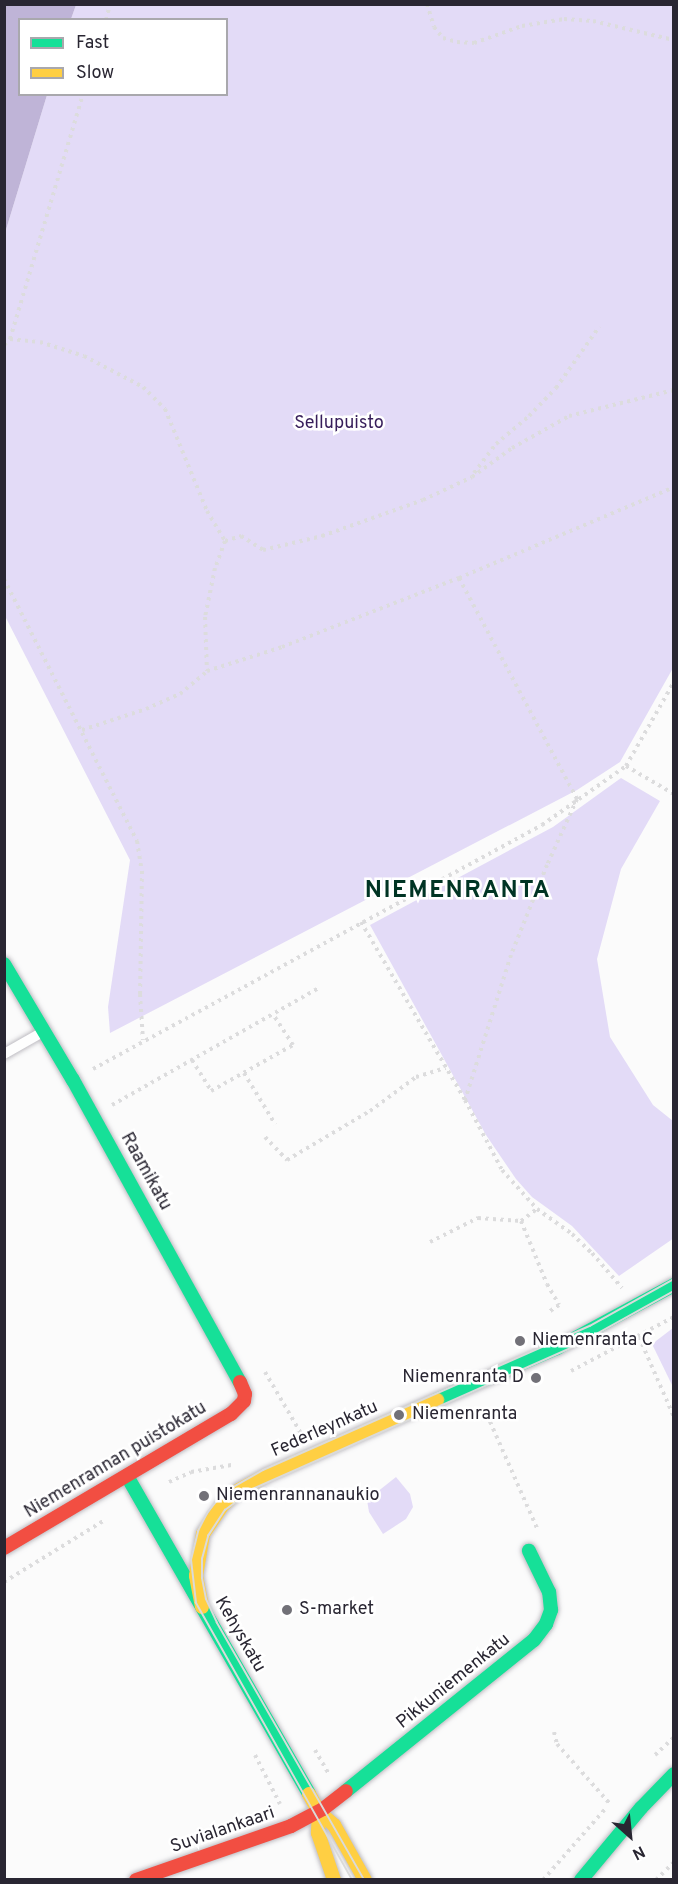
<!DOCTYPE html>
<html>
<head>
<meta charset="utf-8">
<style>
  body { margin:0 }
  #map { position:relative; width:678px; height:1884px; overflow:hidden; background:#fbfbfb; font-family:Overpass,sans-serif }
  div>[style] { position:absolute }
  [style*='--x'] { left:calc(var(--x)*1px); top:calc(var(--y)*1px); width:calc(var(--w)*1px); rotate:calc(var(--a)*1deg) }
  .green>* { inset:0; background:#e3dbf7 }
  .water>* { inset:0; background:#bfb4d7 }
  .path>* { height:4px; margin-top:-2px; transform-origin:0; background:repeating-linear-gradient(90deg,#dcdcdd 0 3px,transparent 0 7.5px) }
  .roads { filter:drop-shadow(0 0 2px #bebcc2) drop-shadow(0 0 2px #bebcc2) }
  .lane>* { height:10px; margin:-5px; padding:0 5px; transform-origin:5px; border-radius:5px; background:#fefefe }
  .fast>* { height:14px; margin:-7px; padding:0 7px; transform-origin:7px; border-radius:7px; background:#16e098 }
  .slow>* { height:14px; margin:-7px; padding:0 7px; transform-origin:7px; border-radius:7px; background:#ffcf43 }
  .jam>* { height:14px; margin:-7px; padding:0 7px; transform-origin:7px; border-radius:7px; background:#f24e42 }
  .tram>* { height:1.5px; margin:-0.75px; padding:0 0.75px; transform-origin:0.75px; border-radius:0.75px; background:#dadada }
  .dots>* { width:16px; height:16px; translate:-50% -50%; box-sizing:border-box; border:3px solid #fff; border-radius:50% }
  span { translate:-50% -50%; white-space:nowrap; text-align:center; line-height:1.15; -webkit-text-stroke:5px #fff; paint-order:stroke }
  .park-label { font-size:18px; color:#371e5a }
  .street-label { font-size:18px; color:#292632 }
  .poi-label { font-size:18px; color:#292632 }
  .left { translate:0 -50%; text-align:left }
  .right { translate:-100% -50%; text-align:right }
  .district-label { font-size:24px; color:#003424; font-weight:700; letter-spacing:1.5px }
  .frame { position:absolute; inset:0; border:6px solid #292632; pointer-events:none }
  .legend { position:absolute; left:18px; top:18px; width:210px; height:78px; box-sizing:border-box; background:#fff; border:2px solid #a9a8ad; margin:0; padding:8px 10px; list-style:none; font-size:18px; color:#292632 }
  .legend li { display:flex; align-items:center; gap:12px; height:30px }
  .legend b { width:30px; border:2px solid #a9a8ad }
  .north { position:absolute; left:600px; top:1806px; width:60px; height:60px; -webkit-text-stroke:4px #fff; paint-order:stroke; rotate:153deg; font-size:16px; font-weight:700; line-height:24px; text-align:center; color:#292632 }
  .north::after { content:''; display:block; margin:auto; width:21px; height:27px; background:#292632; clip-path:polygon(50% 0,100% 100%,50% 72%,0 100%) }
</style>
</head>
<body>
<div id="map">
  <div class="green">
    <div style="clip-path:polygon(76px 5px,673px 5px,673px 668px,620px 762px,577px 790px,110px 1033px,108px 1007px,130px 860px,5px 616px,5px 233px,47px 95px,226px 94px,226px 20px,71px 19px)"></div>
    <div style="clip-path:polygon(621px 778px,660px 801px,621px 869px,597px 959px,610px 1037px,653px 1105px,673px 1121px,674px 1238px,619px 1276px,572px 1226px,532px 1197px,516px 1179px,486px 1135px,370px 925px,553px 827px)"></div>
    <div style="clip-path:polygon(673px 1328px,673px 1387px,652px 1344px)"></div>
    <div style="clip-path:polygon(396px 1477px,410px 1494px,413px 1507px,406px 1519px,383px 1534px,369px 1512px,367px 1500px)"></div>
  </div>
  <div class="water">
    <div style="clip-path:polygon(5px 4px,76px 5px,71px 19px,20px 20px,20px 94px,47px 95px,5px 233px)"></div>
  </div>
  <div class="path">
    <div style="--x:427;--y:4;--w:24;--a:73"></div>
    <div style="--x:434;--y:27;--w:14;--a:51"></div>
    <div style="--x:443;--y:38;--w:15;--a:16"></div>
    <div style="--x:457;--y:42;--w:17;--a:3"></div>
    <div style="--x:474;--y:43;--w:51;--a:-19.5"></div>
    <div style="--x:522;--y:26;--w:43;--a:-9.5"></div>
    <div style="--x:564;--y:19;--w:29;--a:4"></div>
    <div style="--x:593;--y:21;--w:83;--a:13.2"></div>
    <div style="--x:106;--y:20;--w:16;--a:-76"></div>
    <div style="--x:10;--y:339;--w:30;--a:6"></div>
    <div style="--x:40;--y:342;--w:46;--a:17.7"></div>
    <div style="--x:84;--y:356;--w:67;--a:27.7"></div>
    <div style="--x:143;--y:387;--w:31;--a:45"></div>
    <div style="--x:165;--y:409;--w:110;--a:67.6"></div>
    <div style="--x:207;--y:511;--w:35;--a:59"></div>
    <div style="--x:225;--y:541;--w:29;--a:110"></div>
    <div style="--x:215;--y:568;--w:50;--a:101.5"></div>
    <div style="--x:205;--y:617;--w:54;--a:87.9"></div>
    <div style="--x:4;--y:345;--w:8;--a:-45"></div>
    <div style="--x:10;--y:339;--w:256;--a:-73.4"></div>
    <div style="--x:474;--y:473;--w:36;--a:-53"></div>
    <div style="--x:496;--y:444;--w:43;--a:-40.3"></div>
    <div style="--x:529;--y:416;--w:39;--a:-46"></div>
    <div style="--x:556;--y:388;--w:75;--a:-54.8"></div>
    <div style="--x:225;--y:541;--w:17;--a:-17"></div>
    <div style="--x:241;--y:536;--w:26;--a:32"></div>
    <div style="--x:263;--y:550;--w:61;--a:-13.3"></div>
    <div style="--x:322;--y:536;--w:107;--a:-19.6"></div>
    <div style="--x:423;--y:500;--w:54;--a:-25.1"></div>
    <div style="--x:472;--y:477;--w:49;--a:-35.9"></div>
    <div style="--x:512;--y:448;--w:65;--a:-29.3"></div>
    <div style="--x:569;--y:416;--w:108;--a:-13.9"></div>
    <div style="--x:459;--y:578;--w:251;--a:61.9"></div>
    <div style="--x:577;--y:799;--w:72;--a:114.4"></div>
    <div style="--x:547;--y:865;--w:97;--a:111.8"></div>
    <div style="--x:511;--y:955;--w:152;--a:107.6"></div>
    <div style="--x:4;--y:579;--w:294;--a:63.1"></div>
    <div style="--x:137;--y:841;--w:30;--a:81"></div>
    <div style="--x:142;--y:871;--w:123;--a:90.9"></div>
    <div style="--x:140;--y:994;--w:46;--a:86.3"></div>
    <div style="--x:82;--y:730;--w:67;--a:-18.2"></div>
    <div style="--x:146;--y:709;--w:37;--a:-24"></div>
    <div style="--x:180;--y:694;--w:35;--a:-40"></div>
    <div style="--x:207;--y:671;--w:79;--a:-17.7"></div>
    <div style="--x:282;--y:647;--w:190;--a:-21.3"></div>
    <div style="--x:459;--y:578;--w:233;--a:-22.9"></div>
    <div style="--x:626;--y:766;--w:56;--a:30.3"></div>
    <div style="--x:361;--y:922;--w:206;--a:59.7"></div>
    <div style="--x:465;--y:1100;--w:79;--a:62.1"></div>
    <div style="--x:502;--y:1170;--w:52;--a:48.1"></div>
    <div style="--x:537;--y:1209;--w:43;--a:35.5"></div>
    <div style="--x:572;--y:1234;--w:28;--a:44"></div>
    <div style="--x:592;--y:1253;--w:46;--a:49.4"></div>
    <div style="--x:192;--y:1060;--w:36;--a:58"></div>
    <div style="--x:211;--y:1091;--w:94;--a:-29.3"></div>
    <div style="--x:293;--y:1045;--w:37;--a:-123"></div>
    <div style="--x:93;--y:1069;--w:511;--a:-28.52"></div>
    <div style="--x:542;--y:825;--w:103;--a:-35.1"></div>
    <div style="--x:626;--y:766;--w:97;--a:-60.3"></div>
    <div style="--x:244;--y:1073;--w:60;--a:58.7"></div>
    <div style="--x:112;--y:1105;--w:236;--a:-29.5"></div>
    <div style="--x:265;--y:1137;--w:32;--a:46"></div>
    <div style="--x:287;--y:1160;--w:96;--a:-30.6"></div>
    <div style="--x:370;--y:1111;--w:57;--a:-36.5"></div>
    <div style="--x:416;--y:1077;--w:31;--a:-17"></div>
    <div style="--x:521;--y:1221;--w:68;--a:67.6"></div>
    <div style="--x:547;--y:1284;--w:24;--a:60"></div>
    <div style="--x:559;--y:1305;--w:14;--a:146"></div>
    <div style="--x:430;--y:1242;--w:54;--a:-26.6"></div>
    <div style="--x:478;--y:1218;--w:43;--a:4"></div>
    <div style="--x:521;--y:1221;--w:20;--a:-37"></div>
    <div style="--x:639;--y:1337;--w:87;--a:66.4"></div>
    <div style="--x:571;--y:1371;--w:116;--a:-27.7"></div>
    <div style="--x:265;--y:1372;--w:73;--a:59.6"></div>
    <div style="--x:484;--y:1408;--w:131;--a:66.2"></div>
    <div style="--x:169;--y:1482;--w:24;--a:-24"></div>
    <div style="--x:191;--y:1472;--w:41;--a:-9.9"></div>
    <div style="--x:4;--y:1582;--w:116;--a:-31.6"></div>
    <div style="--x:554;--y:1732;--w:12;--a:76"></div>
    <div style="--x:557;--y:1744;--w:80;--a:48.5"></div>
    <div style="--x:315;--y:1750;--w:28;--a:60"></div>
    <div style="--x:255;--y:1755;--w:55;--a:63"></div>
    <div style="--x:655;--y:1755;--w:26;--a:-43"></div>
    <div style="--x:543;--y:1880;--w:97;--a:-48.8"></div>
    <div style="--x:656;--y:1880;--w:25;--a:-45"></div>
  </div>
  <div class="roads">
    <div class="lane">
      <div style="--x:4;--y:1054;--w:43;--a:-29.6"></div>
    </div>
    <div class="fast">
      <div style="--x:4;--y:964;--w:135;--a:59.3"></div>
      <div style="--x:73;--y:1080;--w:345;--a:61.1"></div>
      <div style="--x:437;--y:1400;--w:131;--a:-23.4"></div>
      <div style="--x:557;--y:1348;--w:133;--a:-28.3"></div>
      <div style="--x:127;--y:1476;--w:366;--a:60.2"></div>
      <div style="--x:346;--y:1791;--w:241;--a:-38.8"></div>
      <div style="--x:534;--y:1640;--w:20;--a:-53"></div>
      <div style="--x:546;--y:1624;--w:15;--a:-70"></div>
      <div style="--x:551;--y:1610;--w:18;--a:-96"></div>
      <div style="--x:549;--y:1592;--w:46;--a:-116"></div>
      <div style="--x:581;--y:1880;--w:94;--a:-50.2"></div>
      <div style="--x:641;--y:1808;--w:47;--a:-45.9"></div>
    </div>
    <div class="slow">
      <div style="--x:202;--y:1607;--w:32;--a:-101"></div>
      <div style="--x:196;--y:1576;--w:43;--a:-80.5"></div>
      <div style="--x:203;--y:1534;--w:32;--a:-56"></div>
      <div style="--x:221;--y:1507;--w:25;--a:-43"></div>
      <div style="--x:239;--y:1490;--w:32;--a:-28"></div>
      <div style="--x:267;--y:1475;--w:186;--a:-23.8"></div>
      <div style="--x:309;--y:1794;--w:21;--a:61"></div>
      <div style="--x:319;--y:1812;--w:20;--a:41"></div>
      <div style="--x:334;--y:1825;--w:63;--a:60.6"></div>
      <div style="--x:319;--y:1812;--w:21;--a:93"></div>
      <div style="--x:318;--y:1833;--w:50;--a:71.2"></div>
    </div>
    <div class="jam">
      <div style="--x:4;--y:1548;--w:264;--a:-30.6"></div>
      <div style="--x:231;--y:1414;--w:18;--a:-45"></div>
      <div style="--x:244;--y:1401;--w:7;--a:-82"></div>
      <div style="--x:245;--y:1394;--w:13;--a:-113"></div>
      <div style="--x:136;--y:1880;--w:164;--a:-19.2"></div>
      <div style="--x:291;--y:1826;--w:36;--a:-28"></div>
      <div style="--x:323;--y:1809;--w:29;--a:-38"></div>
    </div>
  </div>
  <div class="tram">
    <div style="--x:352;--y:1880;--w:318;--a:-119.4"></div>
    <div style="--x:196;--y:1603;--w:43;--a:-96.6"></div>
    <div style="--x:191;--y:1560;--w:30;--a:-76"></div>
    <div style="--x:198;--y:1531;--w:20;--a:-63"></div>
    <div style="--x:207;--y:1513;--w:26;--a:-51"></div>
    <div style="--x:223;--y:1493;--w:46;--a:-29.9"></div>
    <div style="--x:263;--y:1470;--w:357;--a:-23.8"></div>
    <div style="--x:590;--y:1326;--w:96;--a:-29.2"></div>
    <div style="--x:364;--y:1880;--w:296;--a:-119.8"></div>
    <div style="--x:217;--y:1623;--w:26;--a:-115"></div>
    <div style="--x:206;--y:1599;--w:21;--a:-101"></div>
    <div style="--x:202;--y:1578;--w:19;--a:-90"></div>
    <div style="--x:202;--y:1559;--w:24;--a:-75"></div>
    <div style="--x:208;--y:1536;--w:31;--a:-57"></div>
    <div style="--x:225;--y:1510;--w:37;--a:-36"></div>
    <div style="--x:255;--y:1488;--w:350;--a:-23.9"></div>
    <div style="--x:575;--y:1346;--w:113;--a:-29.1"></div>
  </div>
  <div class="dots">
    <div style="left:520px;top:1341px;background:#727178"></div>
    <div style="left:536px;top:1378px;background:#727178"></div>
    <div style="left:399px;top:1415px;background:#727178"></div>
    <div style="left:204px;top:1496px;background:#727178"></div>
    <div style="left:287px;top:1610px;background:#727178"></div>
  </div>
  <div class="park-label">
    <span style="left:339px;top:424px">Sellupuisto</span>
  </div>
  <div class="street-label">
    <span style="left:145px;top:1172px;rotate:61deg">Raamikatu</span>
    <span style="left:325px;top:1430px;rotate:-24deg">Federleynkatu</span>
    <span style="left:116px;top:1461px;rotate:-31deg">Niemenrannan puistokatu</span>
    <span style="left:239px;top:1635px;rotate:60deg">Kehyskatu</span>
    <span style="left:454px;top:1682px;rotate:-39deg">Pikkuniemenkatu</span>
    <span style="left:223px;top:1831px;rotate:-19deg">Suvialankaari</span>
  </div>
  <div class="poi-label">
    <span class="left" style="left:532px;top:1341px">Niemenranta C</span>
    <span class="right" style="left:524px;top:1378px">Niemenranta D</span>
    <span class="left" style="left:412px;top:1415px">Niemenranta</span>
    <span class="left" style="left:216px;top:1496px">Niemenrannanaukio</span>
    <span class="left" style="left:299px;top:1610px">S-market</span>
  </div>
  <div class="district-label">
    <span style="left:458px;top:892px">NIEMENRANTA</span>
  </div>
  <div class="frame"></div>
  <ul class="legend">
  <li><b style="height:8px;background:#16e098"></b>Fast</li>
  <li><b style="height:8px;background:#ffcf43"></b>Slow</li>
  </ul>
  <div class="north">N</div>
</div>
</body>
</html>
